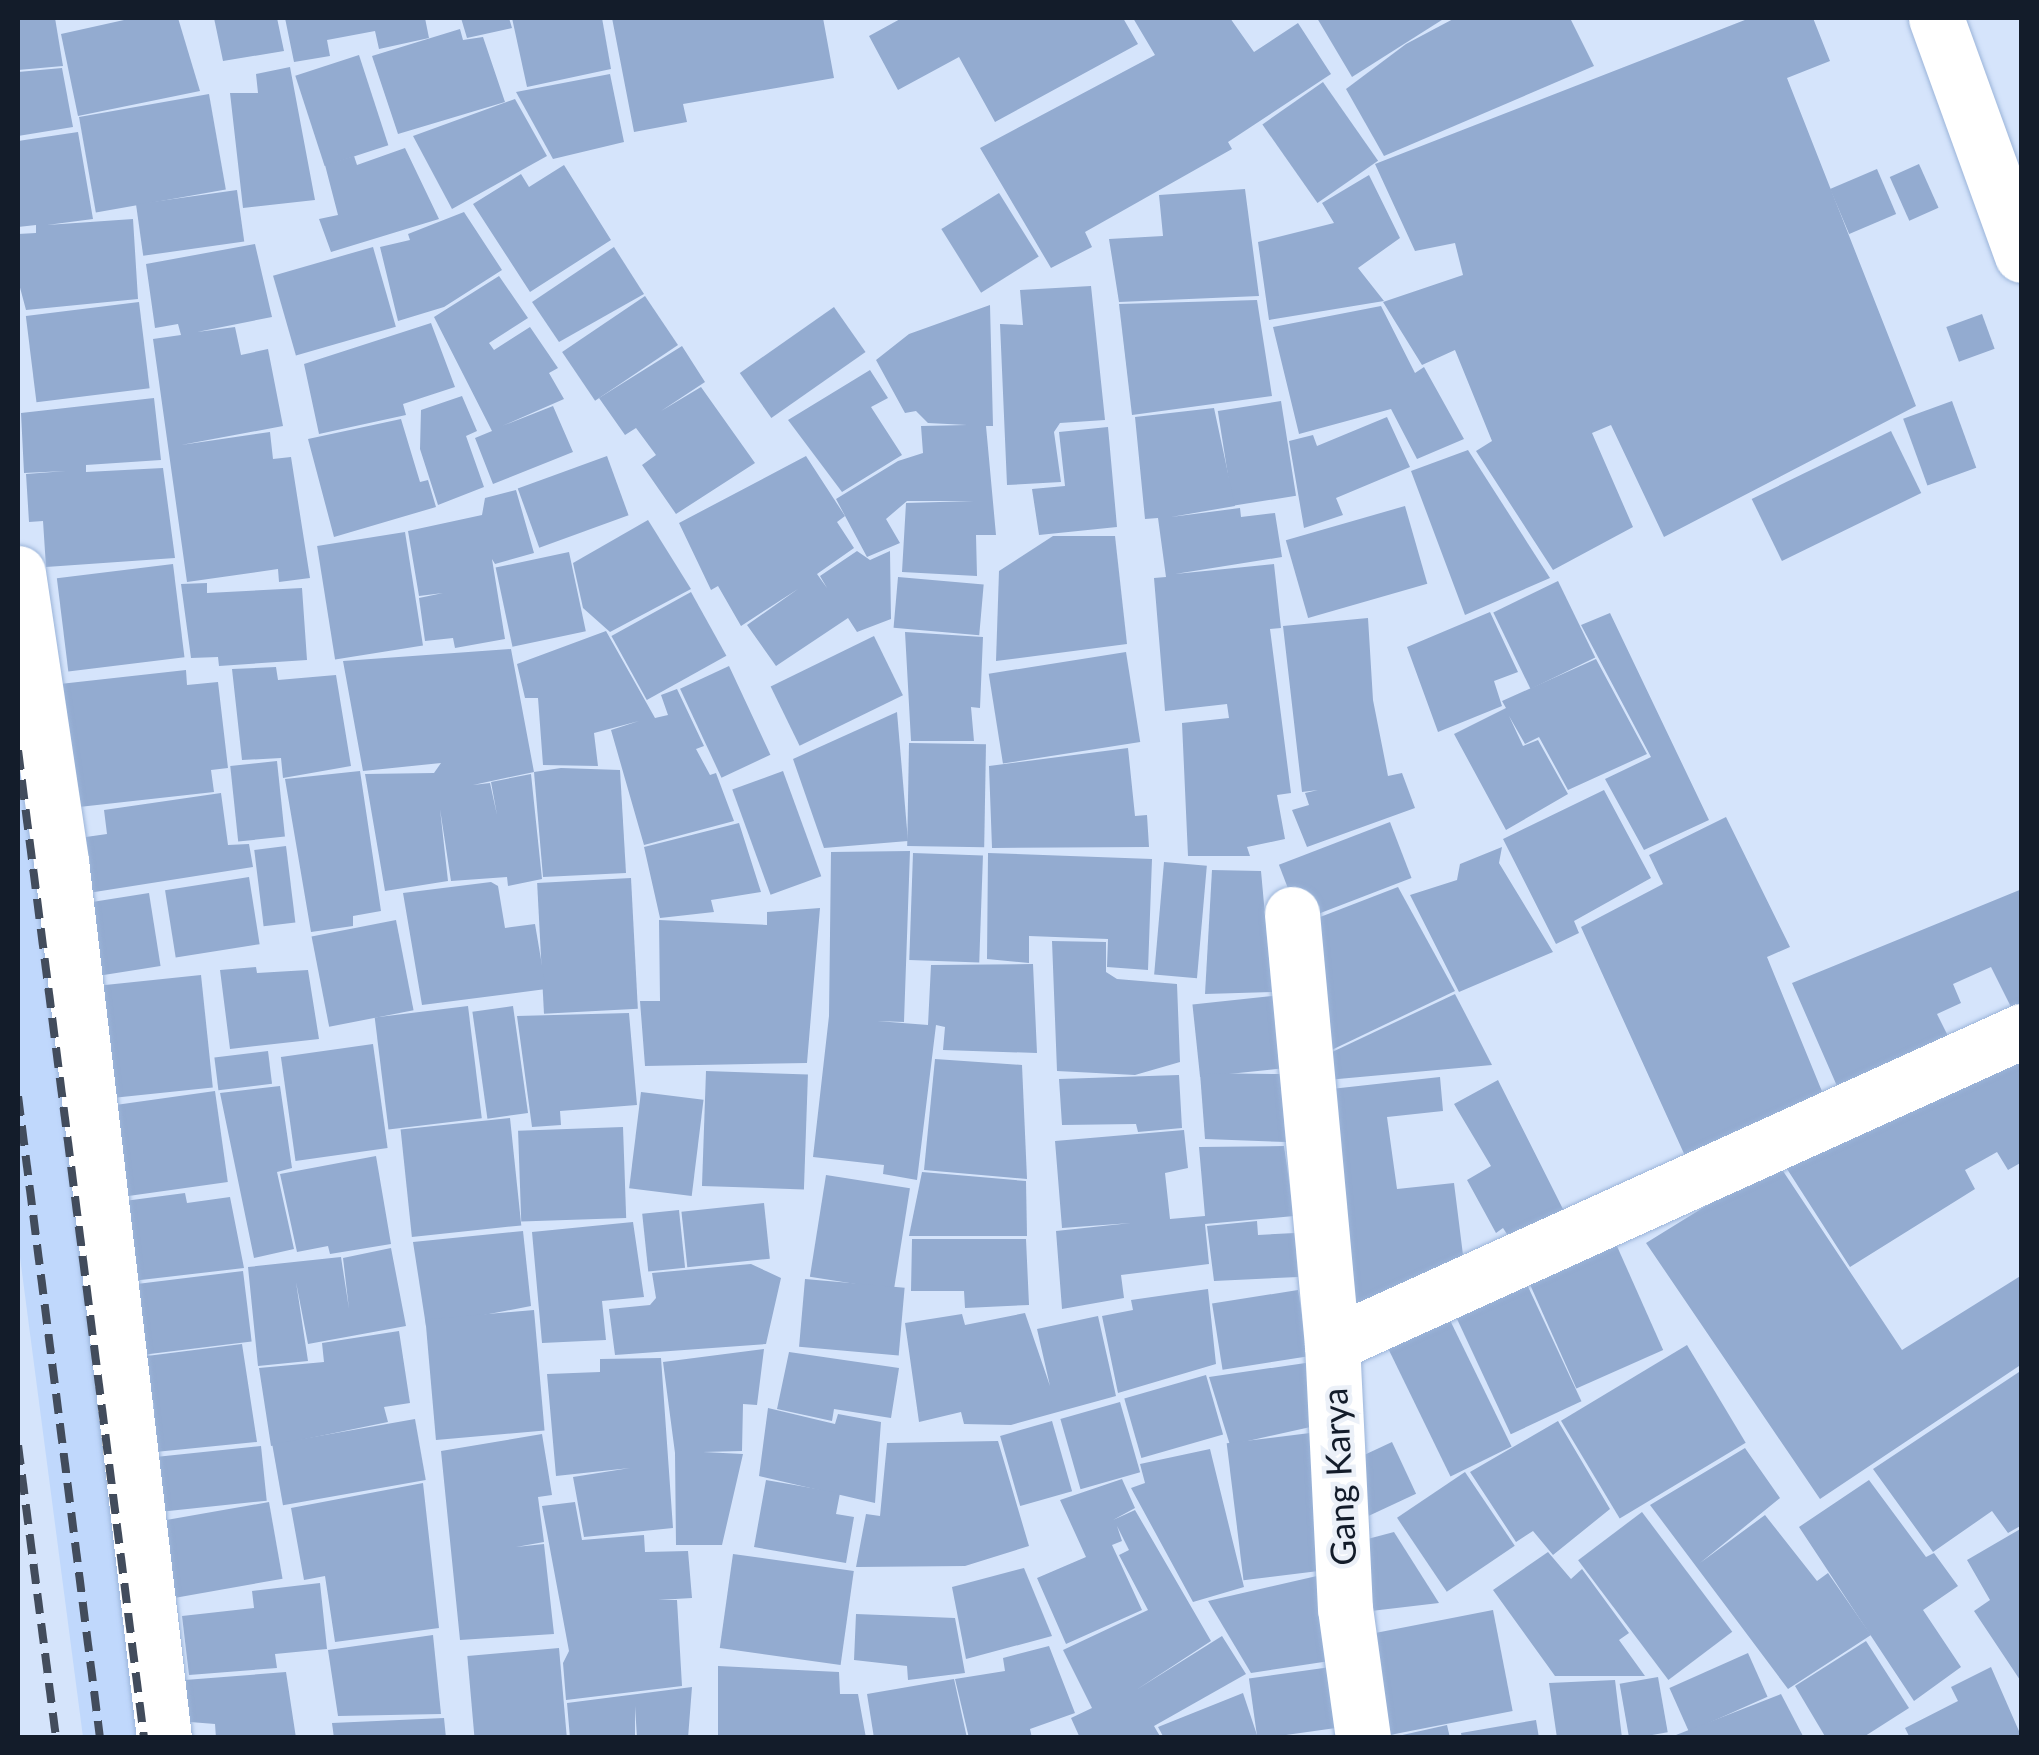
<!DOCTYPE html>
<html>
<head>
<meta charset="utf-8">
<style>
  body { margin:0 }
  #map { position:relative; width:2039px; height:1755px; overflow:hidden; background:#d5e4fb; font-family:Lato,sans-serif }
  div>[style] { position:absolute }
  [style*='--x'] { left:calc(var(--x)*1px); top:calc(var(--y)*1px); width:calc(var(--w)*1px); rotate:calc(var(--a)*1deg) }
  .built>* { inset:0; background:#c0d8fc }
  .building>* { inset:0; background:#93abd0; transform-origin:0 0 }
  .roads { filter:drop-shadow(0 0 2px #9bb4d9) drop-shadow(0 0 2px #9bb4d9) }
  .minor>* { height:55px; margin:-27.5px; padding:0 27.5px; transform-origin:27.5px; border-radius:27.5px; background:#fff }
  .rail>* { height:8px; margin-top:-4px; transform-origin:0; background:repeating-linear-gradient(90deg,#424c5c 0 20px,transparent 0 30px) }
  span { translate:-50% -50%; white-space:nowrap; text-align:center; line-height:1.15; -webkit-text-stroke:9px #ebf0f8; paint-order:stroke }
  .street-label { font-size:35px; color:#131c2a }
  .frame { position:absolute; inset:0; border:20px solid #131c2a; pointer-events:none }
</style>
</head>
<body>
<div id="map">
  <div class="built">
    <div style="clip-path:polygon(18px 641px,159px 1737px,83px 1737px,18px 1242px)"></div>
  </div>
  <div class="building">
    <div style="clip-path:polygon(18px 18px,55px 18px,63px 66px,18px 70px)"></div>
    <div style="clip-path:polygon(133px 18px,178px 18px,200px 91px,78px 116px,61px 34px)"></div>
    <div style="clip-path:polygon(214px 18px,277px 18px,284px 51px,223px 61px)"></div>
    <div style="clip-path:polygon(285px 18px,425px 18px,429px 38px,379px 49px,375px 31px,327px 40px,330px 56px,294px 62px)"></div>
    <div style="clip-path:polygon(461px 18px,509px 18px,512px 28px,467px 38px)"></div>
    <div style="clip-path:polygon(512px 18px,602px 18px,611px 69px,527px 87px)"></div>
    <div style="clip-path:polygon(612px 18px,823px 18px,834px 78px,683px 104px,687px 122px,634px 132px)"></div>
    <div style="clip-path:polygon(902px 18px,1123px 18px,1138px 44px,995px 122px,959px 57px,898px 90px,869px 36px)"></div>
    <div style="clip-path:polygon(1133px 18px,1230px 18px,1254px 52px,1298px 23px,1331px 74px,1228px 142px,1232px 149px,1085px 232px,1092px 247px,1051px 268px,980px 148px,1155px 55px)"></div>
    <div style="clip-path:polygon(1317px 18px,1445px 18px,1352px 77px)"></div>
    <div style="clip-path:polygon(1455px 18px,1570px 18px,1594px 66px,1384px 156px,1346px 89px,1406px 44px)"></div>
    <div style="clip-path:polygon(1750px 18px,1813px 18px,1830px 61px,1787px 78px,1916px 406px,1664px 537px,1611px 425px,1592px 433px,1633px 527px,1553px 570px,1476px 451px,1492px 441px,1455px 350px,1422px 365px,1383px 302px,1463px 275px,1455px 243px,1415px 251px,1375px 164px)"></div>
    <div style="clip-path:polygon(460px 29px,463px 40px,483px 37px,505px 102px,398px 134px,372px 56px)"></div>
    <div style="left:359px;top:55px;width:95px;height:67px;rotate:72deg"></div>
    <div style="clip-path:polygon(290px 67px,315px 200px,243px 208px,230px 93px,258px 93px,256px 74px)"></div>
    <div style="clip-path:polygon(62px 68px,73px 127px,18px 136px,18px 72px)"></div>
    <div style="clip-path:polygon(610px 74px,624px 142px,553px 159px,516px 92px)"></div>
    <div style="left:1323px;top:82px;width:96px;height:74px;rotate:55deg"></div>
    <div style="left:209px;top:94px;width:97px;height:132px;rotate:80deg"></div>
    <div style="clip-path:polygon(515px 99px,547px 156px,452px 209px,413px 136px)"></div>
    <div style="clip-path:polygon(78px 132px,93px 219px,47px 225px,133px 219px,138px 299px,26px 310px,18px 280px,18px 234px,36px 233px,36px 225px,18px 227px,18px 141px)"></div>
    <div style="clip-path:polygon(405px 148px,439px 219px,331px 252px,319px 219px,338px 215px,325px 165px,354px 156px,357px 165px)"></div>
    <div style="left:1919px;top:164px;width:48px;height:32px;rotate:66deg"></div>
    <div style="clip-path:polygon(564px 165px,611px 240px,530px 292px,473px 204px,521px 174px,529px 187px)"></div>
    <div style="left:1877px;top:169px;width:49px;height:51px;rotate:67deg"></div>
    <div style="clip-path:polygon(1369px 175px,1400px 238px,1358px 268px,1384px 301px,1269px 320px,1258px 242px,1334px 223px,1322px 203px)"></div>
    <div style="clip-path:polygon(1245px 189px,1259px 296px,1119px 302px,1109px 239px,1163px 236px,1159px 195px)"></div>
    <div style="left:237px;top:190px;width:52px;height:102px;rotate:82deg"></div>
    <div style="left:999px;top:193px;width:75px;height:68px;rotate:58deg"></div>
    <div style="clip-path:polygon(464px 212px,502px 270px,444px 307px,398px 321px,380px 247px,410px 240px,408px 234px)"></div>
    <div style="clip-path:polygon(255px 244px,272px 317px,197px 332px,235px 327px,241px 355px,268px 349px,283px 426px,181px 445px,270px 432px,273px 459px,291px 457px,310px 578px,279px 582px,278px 569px,187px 582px,153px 339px,181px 335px,178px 324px,155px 328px,146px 264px)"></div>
    <div style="left:373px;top:247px;width:83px;height:104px;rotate:74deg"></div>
    <div style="clip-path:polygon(614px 247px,644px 294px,559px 342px,532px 302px)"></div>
    <div style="clip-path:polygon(499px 276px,528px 318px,489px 343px,494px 350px,530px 327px,558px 368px,549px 373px,564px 399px,502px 426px,553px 406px,573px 452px,493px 484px,475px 438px,492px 431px,434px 317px)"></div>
    <div style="clip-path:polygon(1091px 286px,1105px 420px,1060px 423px,1054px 432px,1061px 482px,1007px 485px,1000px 324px,1023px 325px,1020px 290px)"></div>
    <div style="left:645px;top:296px;width:59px;height:100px;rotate:56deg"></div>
    <div style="clip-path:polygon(1257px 300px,1272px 396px,1132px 415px,1119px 304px)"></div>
    <div style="left:139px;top:302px;width:87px;height:114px;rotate:83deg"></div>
    <div style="clip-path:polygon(990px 305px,993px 426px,986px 426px,996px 535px,976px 535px,977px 576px,902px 572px,906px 503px,974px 501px,907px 501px,886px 519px,900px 543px,867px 557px,836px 499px,898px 461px,923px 453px,921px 426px,967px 425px,928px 423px,916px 411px,905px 413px,876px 360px,909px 334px)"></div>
    <div style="clip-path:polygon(1381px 306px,1415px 373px,1424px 367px,1464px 439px,1417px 459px,1391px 409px,1299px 434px,1273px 327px)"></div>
    <div style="left:834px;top:307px;width:55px;height:115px;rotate:55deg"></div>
    <div style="left:1982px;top:314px;width:37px;height:38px;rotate:70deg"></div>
    <div style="clip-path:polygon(431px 323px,455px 387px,403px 404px,406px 415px,319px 434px,304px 364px)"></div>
    <div style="clip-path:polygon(682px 346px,705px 382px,661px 411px,701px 387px,755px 463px,676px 514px,642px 465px,656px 455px,636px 428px,625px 435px,599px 398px)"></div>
    <div style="clip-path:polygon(870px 370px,888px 398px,871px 407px,902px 455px,842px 492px,788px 420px)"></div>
    <div style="clip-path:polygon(462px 396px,477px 431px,466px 436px,484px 487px,438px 505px,420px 449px,421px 410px)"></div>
    <div style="clip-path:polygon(154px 398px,161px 460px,86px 465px,86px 472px,163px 468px,175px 558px,46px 567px,43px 521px,29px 522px,26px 474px,66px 471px,24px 473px,21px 413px)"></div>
    <div style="left:1281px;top:401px;width:96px;height:64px;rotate:81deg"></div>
    <div style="left:1952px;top:401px;width:71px;height:52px;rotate:70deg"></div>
    <div style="clip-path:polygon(1214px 408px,1235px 506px,1171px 517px,1240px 508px,1241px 517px,1275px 513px,1282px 557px,1175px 574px,1274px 564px,1281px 628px,1270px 629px,1291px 793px,1277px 795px,1285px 839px,1247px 847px,1250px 856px,1188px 856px,1182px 723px,1229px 718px,1227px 704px,1165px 711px,1154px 578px,1166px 577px,1158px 518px,1145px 519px,1135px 417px)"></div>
    <div style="clip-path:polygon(1387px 417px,1410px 467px,1336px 498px,1343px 515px,1304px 528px,1289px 441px,1313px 435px,1317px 446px)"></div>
    <div style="clip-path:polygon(401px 419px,420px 482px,428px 480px,436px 507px,334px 537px,308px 439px)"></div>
    <div style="clip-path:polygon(1108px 427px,1117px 527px,1039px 535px,1032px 489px,1065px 486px,1059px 432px)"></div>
    <div style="left:1891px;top:431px;width:69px;height:155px;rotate:64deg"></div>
    <div style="clip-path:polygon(1468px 450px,1550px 578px,1465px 615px,1411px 471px)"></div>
    <div style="left:607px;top:456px;width:63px;height:95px;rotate:70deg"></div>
    <div style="clip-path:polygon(806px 456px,845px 516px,837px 522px,854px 548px,817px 574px,827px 588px,820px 576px,857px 551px,870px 560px,890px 551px,891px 619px,857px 632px,848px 618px,776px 666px,747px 625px,798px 589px,741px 626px,718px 586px,711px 590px,679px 523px)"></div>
    <div style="clip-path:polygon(516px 490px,534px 553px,495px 564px,492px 559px,505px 639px,455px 648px,453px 638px,425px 641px,419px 598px,443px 593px,419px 596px,408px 531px,482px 515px,485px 498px)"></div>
    <div style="left:1405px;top:506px;width:81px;height:124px;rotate:74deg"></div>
    <div style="clip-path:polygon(648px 520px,691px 589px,610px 632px,583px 608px,573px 563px)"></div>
    <div style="left:405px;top:532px;width:115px;height:89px;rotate:81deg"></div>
    <div style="clip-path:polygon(1053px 536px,1115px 536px,1127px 644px,996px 661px,999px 571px)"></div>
    <div style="left:569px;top:552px;width:81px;height:75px;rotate:78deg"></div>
    <div style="left:173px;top:564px;width:94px;height:117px;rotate:83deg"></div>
    <div style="left:898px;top:577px;width:86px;height:51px;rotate:5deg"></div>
    <div style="left:1558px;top:581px;width:85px;height:72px;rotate:64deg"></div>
    <div style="clip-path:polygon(207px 583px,207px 593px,302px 588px,307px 660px,219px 666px,218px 657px,191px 658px,181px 584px)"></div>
    <div style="left:691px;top:592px;width:73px;height:91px;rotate:61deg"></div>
    <div style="clip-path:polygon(1490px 612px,1518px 672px,1494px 681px,1502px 706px,1438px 732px,1407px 647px)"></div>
    <div style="clip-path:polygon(1610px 613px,1709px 820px,1644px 850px,1605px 779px,1651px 757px,1581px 625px)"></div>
    <div style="clip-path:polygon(1368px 618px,1373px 700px,1388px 776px,1402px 773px,1415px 808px,1307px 847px,1292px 810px,1309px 805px,1305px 793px,1318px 790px,1302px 792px,1283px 626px)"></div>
    <div style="clip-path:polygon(606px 631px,655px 718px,668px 715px,661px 695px,677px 689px,704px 746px,696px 749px,710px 775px,716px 773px,734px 821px,644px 845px,611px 730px,639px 721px,594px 733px,598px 766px,543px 765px,538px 698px,525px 698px,517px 664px)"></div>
    <div style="clip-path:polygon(905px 632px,983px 637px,980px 708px,971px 707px,974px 741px,911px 741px)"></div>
    <div style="left:874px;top:636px;width:66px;height:115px;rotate:64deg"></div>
    <div style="clip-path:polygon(511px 649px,534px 772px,473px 785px,490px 783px,497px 815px,491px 782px,531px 774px,542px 879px,508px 886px,507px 877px,451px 881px,440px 809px,448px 881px,385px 891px,365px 774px,434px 773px,441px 763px,363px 771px,343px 661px)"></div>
    <div style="left:1126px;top:652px;width:91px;height:139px;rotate:81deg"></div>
    <div style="clip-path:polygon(1596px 659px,1647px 754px,1568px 790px,1539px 737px,1525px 744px,1509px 716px,1523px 746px,1538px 740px,1568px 794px,1506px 830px,1454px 734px,1506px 708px,1502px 701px)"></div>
    <div style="left:729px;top:666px;width:98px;height:54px;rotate:65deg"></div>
    <div style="clip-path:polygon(276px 667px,278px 680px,336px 675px,351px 766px,283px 778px,281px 758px,242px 760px,232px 669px)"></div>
    <div style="clip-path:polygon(186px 670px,187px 685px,218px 682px,228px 768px,211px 770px,214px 792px,79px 807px,51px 685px)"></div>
    <div style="clip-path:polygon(897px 712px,908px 841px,824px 848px,793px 759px)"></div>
    <div style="left:909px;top:743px;width:77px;height:103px;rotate:1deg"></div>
    <div style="clip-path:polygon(1128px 748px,1135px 816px,1147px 815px,1149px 847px,992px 848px,989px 766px)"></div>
    <div style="left:277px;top:761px;width:76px;height:47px;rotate:84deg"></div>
    <div style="clip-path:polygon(561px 768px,620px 770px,626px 873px,543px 877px,534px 772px)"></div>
    <div style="clip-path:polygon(360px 771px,381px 911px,353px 916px,353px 926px,311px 932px,285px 779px)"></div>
    <div style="left:783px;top:771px;width:112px;height:54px;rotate:70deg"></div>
    <div style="clip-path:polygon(1604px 790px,1651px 878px,1574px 921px,1579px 933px,1556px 944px,1503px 839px)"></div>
    <div style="clip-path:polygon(221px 793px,228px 845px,249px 844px,253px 867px,82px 894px,72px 839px,107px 834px,104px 810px)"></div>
    <div style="clip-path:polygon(1726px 817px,1790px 947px,1767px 957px,1828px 1106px,1691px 1169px,1581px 927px,1663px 884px,1649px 855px)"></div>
    <div style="left:1390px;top:822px;width:60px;height:119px;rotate:69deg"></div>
    <div style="clip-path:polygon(739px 823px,761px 892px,711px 900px,714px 912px,660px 918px,644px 847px)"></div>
    <div style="left:286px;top:846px;width:77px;height:32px;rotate:83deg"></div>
    <div style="clip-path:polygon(1502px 847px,1499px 863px,1553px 952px,1459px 992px,1410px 895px,1457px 880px,1460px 864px)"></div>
    <div style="clip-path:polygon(910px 851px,904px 1022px,877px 1021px,928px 1025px,931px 965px,1033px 964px,1037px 1053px,943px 1050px,945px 1027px,936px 1025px,917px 1180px,883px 1174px,884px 1165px,813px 1157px,829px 1016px,831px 852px)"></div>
    <div style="left:913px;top:853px;width:70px;height:107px;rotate:2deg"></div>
    <div style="clip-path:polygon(988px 853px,1152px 859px,1148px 970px,1107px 967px,1108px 939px,1029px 936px,1029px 963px,987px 959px)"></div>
    <div style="left:1164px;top:862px;width:43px;height:113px;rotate:5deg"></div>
    <div style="clip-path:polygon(1212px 870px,1261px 871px,1272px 992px,1205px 994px)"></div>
    <div style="left:249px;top:877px;width:68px;height:85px;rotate:81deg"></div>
    <div style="left:631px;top:878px;width:131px;height:94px;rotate:87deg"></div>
    <div style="clip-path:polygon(491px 882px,498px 886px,505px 928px,535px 924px,546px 989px,422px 1005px,403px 893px)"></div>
    <div style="clip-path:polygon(1398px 887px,1455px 991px,1319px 1056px,1302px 924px)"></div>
    <div style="clip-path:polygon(2022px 889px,2022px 1012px,2015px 1015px,1991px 967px,1953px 984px,1961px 1003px,1937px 1014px,1948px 1036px,1837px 1086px,1792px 983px)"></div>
    <div style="left:149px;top:893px;width:74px;height:64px;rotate:81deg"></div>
    <div style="clip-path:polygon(820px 908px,807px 1063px,645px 1066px,640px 1001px,660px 1001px,659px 920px,767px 925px,767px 912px)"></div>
    <div style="left:396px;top:920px;width:92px;height:86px;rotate:79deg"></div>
    <div style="clip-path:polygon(1052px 941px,1106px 942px,1106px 972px,1117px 979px,1177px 984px,1180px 1062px,1135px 1075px,1057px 1071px)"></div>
    <div style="clip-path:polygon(256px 967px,257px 973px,308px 970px,319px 1039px,230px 1049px,220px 970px)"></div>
    <div style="left:201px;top:975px;width:113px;height:118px;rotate:84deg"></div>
    <div style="clip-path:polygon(1455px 994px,1492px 1065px,1316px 1081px,1311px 1062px)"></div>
    <div style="left:1273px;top:996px;width:73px;height:81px;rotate:84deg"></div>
    <div style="left:468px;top:1006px;width:113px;height:94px;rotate:83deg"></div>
    <div style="left:513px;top:1006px;width:108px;height:41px;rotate:82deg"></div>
    <div style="clip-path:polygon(629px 1013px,637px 1105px,560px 1111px,561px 1125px,532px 1127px,517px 1016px)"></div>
    <div style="left:373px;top:1044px;width:105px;height:93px;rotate:82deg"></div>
    <div style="left:268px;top:1051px;width:33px;height:54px;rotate:83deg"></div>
    <div style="clip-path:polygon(2022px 1052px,2022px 1162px,2008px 1170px,1997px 1152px,1965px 1170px,1975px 1189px,1850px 1267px,1780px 1158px)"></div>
    <div style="clip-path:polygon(935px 1059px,1022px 1065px,1027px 1179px,924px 1170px)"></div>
    <div style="left:706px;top:1071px;width:102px;height:115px;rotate:2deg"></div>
    <div style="clip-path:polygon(1200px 1073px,1280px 1074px,1286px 1142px,1205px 1139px)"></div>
    <div style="clip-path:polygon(1179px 1075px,1182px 1128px,1138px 1132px,1136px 1124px,1062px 1125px,1059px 1079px)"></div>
    <div style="clip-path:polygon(1440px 1077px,1443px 1111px,1387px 1117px,1397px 1189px,1454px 1183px,1465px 1271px,1350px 1326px,1322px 1090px)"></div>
    <div style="clip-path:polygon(1498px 1080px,1567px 1217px,1516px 1248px,1503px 1228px,1496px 1233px,1467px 1180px,1491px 1166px,1454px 1104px)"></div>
    <div style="clip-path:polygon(280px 1086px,292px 1168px,277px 1172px,294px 1249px,254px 1258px,220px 1093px)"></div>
    <div style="left:215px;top:1091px;width:92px;height:104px;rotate:82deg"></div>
    <div style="left:641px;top:1092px;width:63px;height:97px;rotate:7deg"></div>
    <div style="left:510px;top:1118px;width:108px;height:110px;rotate:84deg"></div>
    <div style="left:623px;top:1127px;width:91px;height:105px;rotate:88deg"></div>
    <div style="clip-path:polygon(1184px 1130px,1188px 1168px,1165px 1173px,1170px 1219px,1205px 1216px,1199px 1147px,1284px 1146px,1294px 1216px,1205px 1224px,1209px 1264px,1121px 1275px,1124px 1298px,1062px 1309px,1056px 1231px,1131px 1223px,1062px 1228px,1055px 1141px)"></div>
    <div style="clip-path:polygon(376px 1156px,391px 1244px,330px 1254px,328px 1246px,297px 1252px,280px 1174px)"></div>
    <div style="clip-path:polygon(1777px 1162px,1902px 1350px,2022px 1275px,2022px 1364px,1820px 1499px,1646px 1243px)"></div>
    <div style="clip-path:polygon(922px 1172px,1026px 1181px,1027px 1236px,909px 1236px)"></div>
    <div style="left:826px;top:1175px;width:85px;height:103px;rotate:9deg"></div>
    <div style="clip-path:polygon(185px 1193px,187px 1203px,230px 1197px,244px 1268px,132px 1281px,117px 1202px)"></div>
    <div style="left:764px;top:1203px;width:56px;height:83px;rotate:84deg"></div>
    <div style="left:679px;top:1210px;width:58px;height:37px;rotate:84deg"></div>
    <div style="clip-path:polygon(1257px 1221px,1258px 1235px,1295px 1233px,1298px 1277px,1214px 1281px,1207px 1226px)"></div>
    <div style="clip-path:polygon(633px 1222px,644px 1297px,602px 1301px,606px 1340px,542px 1343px,532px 1232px)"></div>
    <div style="clip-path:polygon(523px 1231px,531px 1306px,426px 1326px,413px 1242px)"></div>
    <div style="clip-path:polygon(912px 1239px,1026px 1239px,1029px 1305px,965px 1308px,964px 1291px,911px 1291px)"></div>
    <div style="left:1616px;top:1244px;width:116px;height:95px;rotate:66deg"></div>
    <div style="clip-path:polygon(391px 1248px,406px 1326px,308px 1344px,296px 1282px,308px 1361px,258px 1366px,248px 1267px,341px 1257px,349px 1309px,343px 1258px)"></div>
    <div style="clip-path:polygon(751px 1264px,781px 1278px,766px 1344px,615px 1355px,609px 1309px,650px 1305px,656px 1298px,652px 1273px)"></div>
    <div style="left:243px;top:1271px;width:71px;height:111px;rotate:83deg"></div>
    <div style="left:1524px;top:1278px;width:136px;height:78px;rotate:65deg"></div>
    <div style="left:805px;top:1279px;width:100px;height:68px;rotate:5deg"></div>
    <div style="clip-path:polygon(1208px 1289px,1216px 1364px,1118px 1393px,1102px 1316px,1133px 1310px,1131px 1300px)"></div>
    <div style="left:1298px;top:1290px;width:67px;height:87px;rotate:81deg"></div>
    <div style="left:534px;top:1310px;width:121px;height:109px;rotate:85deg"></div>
    <div style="left:1445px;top:1310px;width:152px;height:68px;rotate:64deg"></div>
    <div style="clip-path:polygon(1025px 1313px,1050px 1386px,1037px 1329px,1098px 1316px,1116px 1396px,1011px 1425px,964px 1424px,961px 1412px,919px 1422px,905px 1323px,962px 1314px,965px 1325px)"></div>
    <div style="clip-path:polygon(399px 1331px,410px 1403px,384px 1407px,388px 1422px,271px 1446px,259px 1368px,324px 1362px,322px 1343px)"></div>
    <div style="clip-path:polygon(242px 1344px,257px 1442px,155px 1452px,154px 1403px,144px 1405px,131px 1358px)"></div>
    <div style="left:1687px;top:1345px;width:114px;height:147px;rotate:59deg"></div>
    <div style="clip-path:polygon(764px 1349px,757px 1405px,743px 1404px,742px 1451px,703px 1452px,743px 1454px,722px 1545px,676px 1545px,675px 1453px,663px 1362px)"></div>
    <div style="clip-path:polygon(789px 1352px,899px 1368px,891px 1418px,834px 1409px,832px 1421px,777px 1409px)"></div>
    <div style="clip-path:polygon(661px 1358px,673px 1528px,584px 1537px,573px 1477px,630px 1468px,556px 1476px,547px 1374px,600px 1372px,600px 1359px)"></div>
    <div style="clip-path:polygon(1319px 1361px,1333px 1422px,1230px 1445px,1209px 1377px)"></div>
    <div style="clip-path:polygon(2022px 1370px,2022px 1525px,2008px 1533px,1992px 1511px,1933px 1552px,1873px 1469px)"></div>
    <div style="left:1206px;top:1375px;width:62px;height:85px;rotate:74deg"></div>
    <div style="left:1120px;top:1402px;width:73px;height:62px;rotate:74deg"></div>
    <div style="clip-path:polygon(768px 1408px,835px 1424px,838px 1414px,881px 1422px,875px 1503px,759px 1476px)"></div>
    <div style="left:415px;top:1419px;width:62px;height:145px;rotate:80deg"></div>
    <div style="left:1052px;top:1421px;width:73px;height:54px;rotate:74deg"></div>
    <div style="clip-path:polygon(1558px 1421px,1610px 1509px,1553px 1555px,1533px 1531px,1516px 1542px,1470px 1472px)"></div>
    <div style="left:1318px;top:1432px;width:138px;height:92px;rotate:83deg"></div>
    <div style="clip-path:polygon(542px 1434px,552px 1495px,538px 1497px,544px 1542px,516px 1547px,544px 1544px,554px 1634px,460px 1640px,441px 1451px)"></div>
    <div style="clip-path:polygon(998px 1441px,1029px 1546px,965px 1566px,856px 1567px,866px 1514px,880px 1516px,887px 1443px)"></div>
    <div style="left:1392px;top:1442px;width:57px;height:52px;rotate:65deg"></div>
    <div style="left:261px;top:1446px;width:55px;height:106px;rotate:84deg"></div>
    <div style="clip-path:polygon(1745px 1448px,1780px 1498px,1700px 1563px,1765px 1515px,1817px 1581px,1828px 1573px,1871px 1635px,1788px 1689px,1650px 1505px)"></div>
    <div style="clip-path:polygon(1210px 1449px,1244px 1587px,1193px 1602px,1131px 1488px,1145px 1483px,1140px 1464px)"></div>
    <div style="left:1465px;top:1472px;width:89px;height:82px;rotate:56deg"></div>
    <div style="clip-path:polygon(1122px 1479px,1135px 1508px,1113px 1520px,1135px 1510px,1211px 1641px,1136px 1690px,1222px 1636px,1246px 1674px,1154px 1726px,1161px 1738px,1080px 1738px,1071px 1718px,1092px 1708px,1063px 1650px,1148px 1610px,1119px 1555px,1129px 1550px,1117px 1526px,1122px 1541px,1112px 1545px,1142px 1610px,1066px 1644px,1037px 1578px,1086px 1557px,1060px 1500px)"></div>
    <div style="clip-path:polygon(766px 1480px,840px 1493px,836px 1514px,854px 1517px,846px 1563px,754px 1547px)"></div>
    <div style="clip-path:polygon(1869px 1480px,1926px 1557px,1934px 1553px,1958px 1586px,1923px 1610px,1961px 1667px,1914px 1701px,1799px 1527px)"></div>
    <div style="clip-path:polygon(423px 1483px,439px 1628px,335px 1642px,325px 1576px,304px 1580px,291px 1508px)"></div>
    <div style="left:269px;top:1502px;width:78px;height:110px;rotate:80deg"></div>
    <div style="clip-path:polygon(575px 1502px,582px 1540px,644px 1535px,645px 1552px,688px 1551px,692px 1598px,658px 1600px,677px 1600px,682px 1686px,566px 1700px,563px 1663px,569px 1651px,542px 1506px)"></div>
    <div style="left:1642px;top:1512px;width:150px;height:80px;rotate:53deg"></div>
    <div style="clip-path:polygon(2022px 1528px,2022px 1683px,1974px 1611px,1990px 1600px,1967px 1560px)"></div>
    <div style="clip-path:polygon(1394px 1532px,1439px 1603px,1354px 1613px,1345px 1545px)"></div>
    <div style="clip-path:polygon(1548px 1552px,1571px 1579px,1582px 1569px,1629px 1633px,1619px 1640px,1645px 1676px,1555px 1676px,1493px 1590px)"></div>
    <div style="left:733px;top:1554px;width:122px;height:95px;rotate:8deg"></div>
    <div style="clip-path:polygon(1024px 1568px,1052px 1636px,966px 1659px,952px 1587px)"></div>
    <div style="clip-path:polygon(1330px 1573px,1343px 1659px,1251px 1673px,1208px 1601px)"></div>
    <div style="clip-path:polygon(320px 1583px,327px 1649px,275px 1654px,277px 1668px,189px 1675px,182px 1616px,254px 1608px,252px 1591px)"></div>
    <div style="left:1493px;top:1610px;width:103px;height:133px;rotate:79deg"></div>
    <div style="clip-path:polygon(856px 1614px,955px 1618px,965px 1673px,908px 1680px,907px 1666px,854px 1660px)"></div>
    <div style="clip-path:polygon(433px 1635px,441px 1714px,338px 1716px,328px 1650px)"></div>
    <div style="clip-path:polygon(1866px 1641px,1909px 1708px,1862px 1738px,1826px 1738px,1795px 1686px)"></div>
    <div style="clip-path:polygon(1049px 1646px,1075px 1713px,1030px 1729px,1032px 1738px,969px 1738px,955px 1679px,1005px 1671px,1003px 1658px)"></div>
    <div style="left:559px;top:1648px;width:90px;height:92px;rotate:85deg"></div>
    <div style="left:1748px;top:1653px;width:48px;height:86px;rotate:66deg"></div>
    <div style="left:1345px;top:1665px;width:61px;height:97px;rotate:82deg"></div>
    <div style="clip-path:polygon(718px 1666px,839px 1672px,840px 1694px,858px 1694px,866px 1738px,718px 1738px)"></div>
    <div style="clip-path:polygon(1991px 1667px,2022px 1738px,1910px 1738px,1905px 1728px,1958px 1701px,1951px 1687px)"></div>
    <div style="clip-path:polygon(286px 1672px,296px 1738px,216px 1738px,215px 1724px,190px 1722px,185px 1680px)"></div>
    <div style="left:1658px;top:1677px;width:56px;height:39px;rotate:80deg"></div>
    <div style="clip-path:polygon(954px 1679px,967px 1738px,874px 1738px,867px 1694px)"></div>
    <div style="clip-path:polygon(1615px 1680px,1622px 1738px,1557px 1738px,1549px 1683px)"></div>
    <div style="clip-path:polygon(692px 1687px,688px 1738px,637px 1738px,635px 1706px,635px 1738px,570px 1738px,567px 1703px)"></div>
    <div style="clip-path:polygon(1243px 1693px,1258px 1738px,1164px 1738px,1158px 1727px)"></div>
    <div style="clip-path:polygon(1781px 1694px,1804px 1738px,1676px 1735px)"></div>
    <div style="clip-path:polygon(444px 1718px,446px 1738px,334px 1738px,332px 1723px)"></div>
    <div style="clip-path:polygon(1536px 1720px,1539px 1738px,1462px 1738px,1461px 1733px)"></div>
    <div style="clip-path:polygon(1447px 1725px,1450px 1738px,1398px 1738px,1398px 1736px)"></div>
  </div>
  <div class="roads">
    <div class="minor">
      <div style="--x:1936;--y:18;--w:252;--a:70.1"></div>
      <div style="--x:18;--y:573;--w:291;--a:81.5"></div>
      <div style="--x:61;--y:861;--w:883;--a:83.3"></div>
      <div style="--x:1292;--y:914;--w:432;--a:84.7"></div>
      <div style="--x:1363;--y:1738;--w:130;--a:-97.9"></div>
      <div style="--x:1345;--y:1609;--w:265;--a:-92.8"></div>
      <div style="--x:1332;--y:1344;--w:758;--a:-24.4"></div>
    </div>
  </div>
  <div class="rail">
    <div style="--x:18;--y:750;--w:996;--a:82.73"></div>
    <div style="--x:18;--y:1096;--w:647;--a:82.72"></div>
    <div style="--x:18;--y:1445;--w:295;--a:82.6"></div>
  </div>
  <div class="street-label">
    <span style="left:1338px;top:1477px;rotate:-93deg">Gang Karya</span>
  </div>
  <div class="frame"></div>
</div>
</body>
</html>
